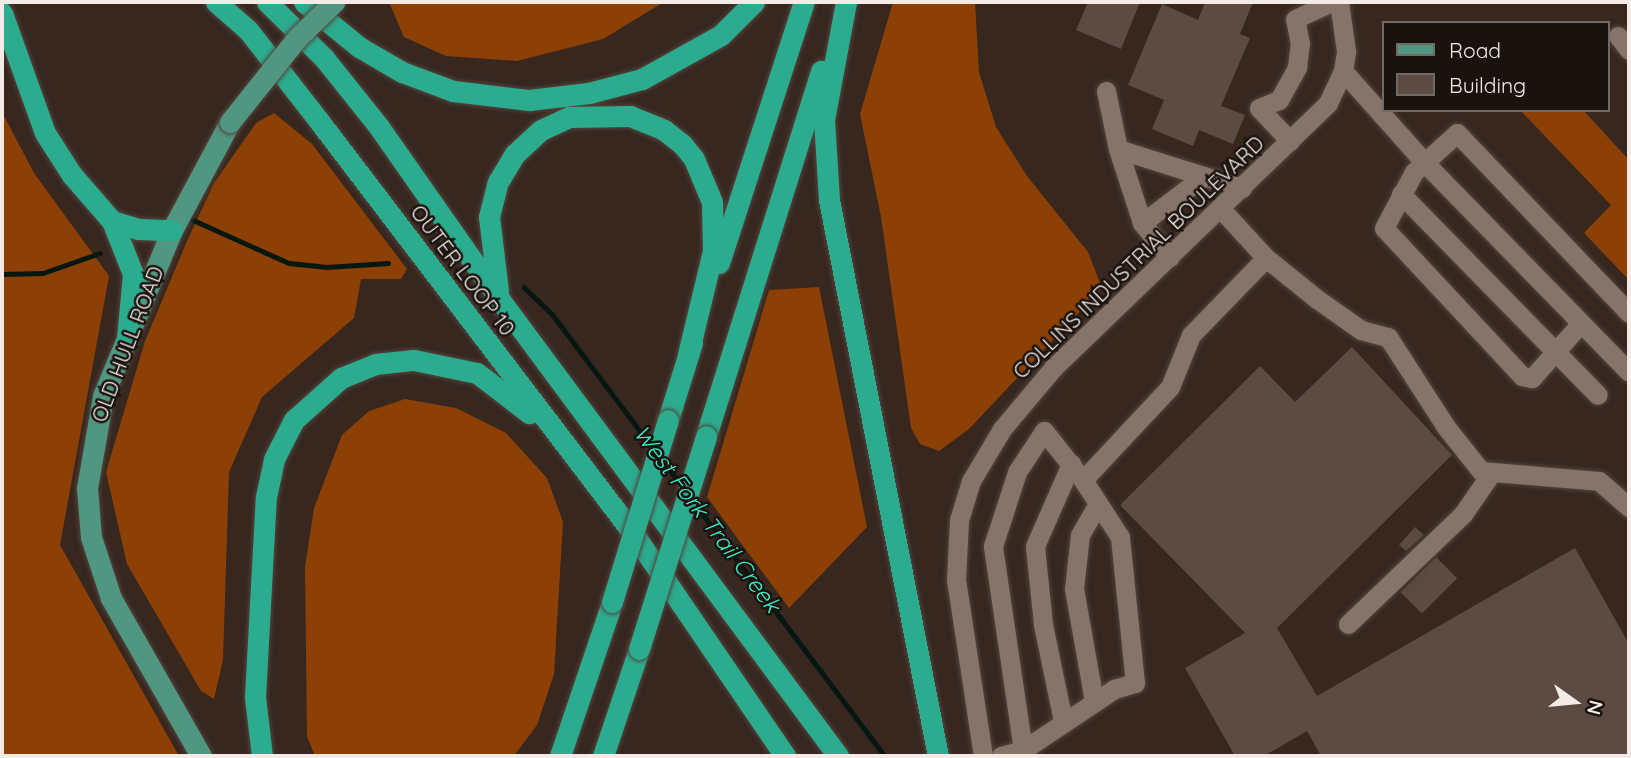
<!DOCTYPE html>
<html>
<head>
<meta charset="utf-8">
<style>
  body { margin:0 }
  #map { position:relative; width:1631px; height:758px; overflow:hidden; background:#37271f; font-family:Quicksand,sans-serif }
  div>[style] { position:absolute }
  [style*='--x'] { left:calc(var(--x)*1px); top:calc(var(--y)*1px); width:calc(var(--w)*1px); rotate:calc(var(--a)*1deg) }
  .forest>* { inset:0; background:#8c4005 }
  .stream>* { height:4.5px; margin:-2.25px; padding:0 2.25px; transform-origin:2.25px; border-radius:2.25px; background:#061611 }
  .building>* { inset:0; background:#5c4b42; transform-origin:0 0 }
  .roads { filter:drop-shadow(0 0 2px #52453d) drop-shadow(0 0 2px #52453d) }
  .minor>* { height:19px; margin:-9.5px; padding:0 9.5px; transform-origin:9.5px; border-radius:9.5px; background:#86746a }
  .major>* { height:21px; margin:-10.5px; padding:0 10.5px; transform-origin:10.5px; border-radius:10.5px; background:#509680 }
  .highway>* { height:21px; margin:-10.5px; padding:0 10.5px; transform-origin:10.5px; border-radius:10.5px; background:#2cac8f }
  .bridges { filter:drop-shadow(0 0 2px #52453d) drop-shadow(0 0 2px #52453d) }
  .major-bridge>* { height:21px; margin:-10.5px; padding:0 10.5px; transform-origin:10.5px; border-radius:10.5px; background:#509680 }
  .highway-bridge>* { height:21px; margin:-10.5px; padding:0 10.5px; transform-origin:10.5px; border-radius:10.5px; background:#2cac8f }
  span { translate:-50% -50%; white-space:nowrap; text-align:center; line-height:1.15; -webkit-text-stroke:5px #19120e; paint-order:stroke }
  .street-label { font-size:21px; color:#f5ebe6 }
  .water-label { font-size:23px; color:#3becc4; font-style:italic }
  .frame { position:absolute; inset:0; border:4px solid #f5ebe6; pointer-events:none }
  .legend { position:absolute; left:1382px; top:21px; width:228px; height:91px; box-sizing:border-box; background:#19120e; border:2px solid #716964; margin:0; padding:9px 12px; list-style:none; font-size:21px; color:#f5ebe6 }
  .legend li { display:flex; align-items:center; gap:14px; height:35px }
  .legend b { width:35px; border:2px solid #716964 }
  .north { position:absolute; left:1540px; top:667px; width:70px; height:70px; -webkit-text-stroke:5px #19120e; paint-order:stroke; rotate:105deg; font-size:19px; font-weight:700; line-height:28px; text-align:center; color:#f5ebe6 }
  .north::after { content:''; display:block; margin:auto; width:24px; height:32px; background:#f5ebe6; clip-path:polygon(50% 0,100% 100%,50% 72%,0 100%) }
</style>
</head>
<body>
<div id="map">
  <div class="forest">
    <div style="clip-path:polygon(389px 2px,664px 2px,603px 39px,517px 61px,446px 56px,404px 37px)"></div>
    <div style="clip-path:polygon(893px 2px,975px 2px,979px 72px,996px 127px,1027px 176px,1088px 252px,1102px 288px,969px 429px,939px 451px,920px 444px,911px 428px,881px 217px,860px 114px)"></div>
    <div style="clip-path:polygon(1520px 110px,1583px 110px,1629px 160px,1629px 280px,1584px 233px,1611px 205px)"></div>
    <div style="clip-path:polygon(2px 112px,34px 173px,109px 276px,60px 545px,179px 756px,2px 756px)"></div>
    <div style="clip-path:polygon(274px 113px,312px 144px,407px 269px,401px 279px,361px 279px,354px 318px,262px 397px,229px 472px,223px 660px,214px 699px,201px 691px,127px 564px,106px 472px,145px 341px,187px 241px,214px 183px,256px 123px)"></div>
    <div style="clip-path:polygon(819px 287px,867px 527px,789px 608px,707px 497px,769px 290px)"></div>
    <div style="clip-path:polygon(405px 399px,456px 408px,506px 433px,547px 478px,563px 522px,554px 674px,537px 725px,514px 756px,315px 756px,307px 736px,305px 567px,314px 508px,342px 435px,369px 411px)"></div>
  </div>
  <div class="stream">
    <div style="--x:191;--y:219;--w:107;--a:24.2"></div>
    <div style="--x:289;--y:263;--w:38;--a:6"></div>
    <div style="--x:327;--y:267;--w:61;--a:-3.8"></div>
    <div style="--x:2;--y:274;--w:41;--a:-1.4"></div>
    <div style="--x:43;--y:273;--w:60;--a:-19.3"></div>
    <div style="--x:524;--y:287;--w:40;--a:44"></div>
    <div style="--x:553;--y:315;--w:166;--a:53.1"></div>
    <div style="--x:663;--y:461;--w:33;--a:52"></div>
    <div style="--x:692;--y:500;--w:321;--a:53"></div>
  </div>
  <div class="building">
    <div style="clip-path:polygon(1088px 2px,1140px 2px,1121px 49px,1076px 30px)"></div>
    <div style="clip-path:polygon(1205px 2px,1253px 2px,1240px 34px,1250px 38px,1221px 106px,1245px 115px,1233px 144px,1199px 130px,1193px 146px,1152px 129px,1164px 100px,1128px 85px,1162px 4px,1198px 20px)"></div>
    <div style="clip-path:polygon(1352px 347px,1452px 455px,1277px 628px,1317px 696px,1575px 548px,1629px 644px,1629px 756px,1321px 756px,1307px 731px,1264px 756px,1235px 756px,1185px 668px,1245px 633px,1120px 505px,1260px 366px,1295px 402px)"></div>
    <div style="clip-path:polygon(1415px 527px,1424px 535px,1406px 551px,1399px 545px)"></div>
    <div style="left:1436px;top:557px;width:30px;height:50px;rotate:45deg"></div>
  </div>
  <div class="roads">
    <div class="minor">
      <div style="--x:1618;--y:36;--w:18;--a:52"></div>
      <div style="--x:1343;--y:71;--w:122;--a:48.3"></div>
      <div style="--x:1424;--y:162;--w:293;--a:45.7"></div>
      <div style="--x:1106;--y:91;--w:59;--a:78.3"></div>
      <div style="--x:1118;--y:149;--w:130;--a:17.5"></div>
      <div style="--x:1290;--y:141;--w:45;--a:-133.2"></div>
      <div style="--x:1259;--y:108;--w:22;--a:-22"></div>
      <div style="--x:1279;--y:100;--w:38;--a:-61"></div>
      <div style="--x:1297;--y:67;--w:23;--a:-83"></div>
      <div style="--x:1300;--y:44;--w:25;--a:-101"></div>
      <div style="--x:1295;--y:19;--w:40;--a:-25"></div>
      <div style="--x:1118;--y:149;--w:78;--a:72"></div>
      <div style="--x:1142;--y:223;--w:44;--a:50.5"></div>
      <div style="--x:1401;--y:194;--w:281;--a:45.6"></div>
      <div style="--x:1221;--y:209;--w:67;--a:47.4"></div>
      <div style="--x:1266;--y:258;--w:65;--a:38.8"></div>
      <div style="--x:1317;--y:299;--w:54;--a:35.2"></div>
      <div style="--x:1361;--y:330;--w:28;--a:15"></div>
      <div style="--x:1388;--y:337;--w:107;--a:57.2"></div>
      <div style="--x:1446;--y:427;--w:56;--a:51.5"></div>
      <div style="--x:1481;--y:471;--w:118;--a:4.8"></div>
      <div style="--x:1599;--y:481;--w:40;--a:41"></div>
      <div style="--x:1142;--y:223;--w:78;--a:-37.2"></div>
      <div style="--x:1581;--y:323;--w:74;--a:131.7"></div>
      <div style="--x:1532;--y:378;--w:10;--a:-169"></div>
      <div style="--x:1522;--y:376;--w:202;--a:-133"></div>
      <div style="--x:1384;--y:228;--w:64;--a:-61.8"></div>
      <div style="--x:1414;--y:172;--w:58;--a:-42.2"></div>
      <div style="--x:1457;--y:133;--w:249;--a:46.3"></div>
      <div style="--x:1348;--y:624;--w:159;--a:-43.7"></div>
      <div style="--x:1463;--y:514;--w:51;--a:-55.4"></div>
      <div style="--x:1094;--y:701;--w:114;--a:-100.1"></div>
      <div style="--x:1074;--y:589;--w:54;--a:-83.7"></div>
      <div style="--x:1080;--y:535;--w:36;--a:-60"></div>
      <div style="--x:1063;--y:721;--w:99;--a:-101.7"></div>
      <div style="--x:1043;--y:624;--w:78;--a:-95.9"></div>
      <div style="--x:1035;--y:546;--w:90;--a:-66.3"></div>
      <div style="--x:1023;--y:750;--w:110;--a:-33.8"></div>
      <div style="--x:1114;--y:689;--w:22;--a:-16"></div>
      <div style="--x:1135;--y:683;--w:147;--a:-95.9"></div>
      <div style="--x:1120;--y:537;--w:68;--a:-123"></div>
      <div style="--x:983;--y:756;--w:178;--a:-98.7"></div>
      <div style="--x:956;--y:580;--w:60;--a:-87.1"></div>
      <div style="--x:959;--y:520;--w:41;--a:-72.9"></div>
      <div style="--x:971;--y:481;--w:61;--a:-59.2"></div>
      <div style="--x:1002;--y:429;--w:81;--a:-50"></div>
      <div style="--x:1054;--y:367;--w:380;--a:-43.9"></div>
      <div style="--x:1328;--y:103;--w:35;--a:-65"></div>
      <div style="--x:1343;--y:71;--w:20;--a:-81"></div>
      <div style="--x:1346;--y:51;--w:49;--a:-98.1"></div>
      <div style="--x:1001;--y:756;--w:23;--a:-15"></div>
      <div style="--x:1023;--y:750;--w:206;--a:-98.4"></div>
      <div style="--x:993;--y:546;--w:78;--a:-72"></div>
      <div style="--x:1017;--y:472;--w:49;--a:-56.6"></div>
      <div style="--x:1044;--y:431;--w:63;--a:51.5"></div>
      <div style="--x:1083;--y:480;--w:127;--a:-46.9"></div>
      <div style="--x:1170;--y:387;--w:56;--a:-68"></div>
      <div style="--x:1191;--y:335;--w:107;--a:-45.8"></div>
    </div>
    <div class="major">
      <div style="--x:201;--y:756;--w:182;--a:-119.7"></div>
      <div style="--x:111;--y:598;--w:64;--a:-108.2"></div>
      <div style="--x:91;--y:537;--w:49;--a:-94.7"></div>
      <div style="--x:87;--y:488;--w:93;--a:-80.1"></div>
      <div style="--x:103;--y:396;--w:180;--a:-67.4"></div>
      <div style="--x:172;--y:230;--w:123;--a:-61.8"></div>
    </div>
    <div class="highway">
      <div style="--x:216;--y:2;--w:43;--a:41.2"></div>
      <div style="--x:248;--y:30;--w:115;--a:52"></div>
      <div style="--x:319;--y:121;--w:518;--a:52.69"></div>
      <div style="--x:633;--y:533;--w:270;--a:55.7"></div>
      <div style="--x:267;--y:2;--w:80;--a:44.5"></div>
      <div style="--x:324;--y:58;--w:88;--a:51.4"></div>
      <div style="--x:379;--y:127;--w:211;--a:55"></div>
      <div style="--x:500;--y:300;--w:568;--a:53.45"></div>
      <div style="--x:304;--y:2;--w:71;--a:39.3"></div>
      <div style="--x:359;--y:47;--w:50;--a:30.2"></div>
      <div style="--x:402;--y:72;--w:54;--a:20.4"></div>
      <div style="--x:453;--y:91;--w:77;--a:6.8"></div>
      <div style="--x:529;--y:100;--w:60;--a:-6.7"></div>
      <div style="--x:589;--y:93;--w:55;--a:-14.8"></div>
      <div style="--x:642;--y:79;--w:90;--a:-29.1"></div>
      <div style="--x:721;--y:35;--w:47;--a:-45"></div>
      <div style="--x:846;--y:2;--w:120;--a:100.6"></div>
      <div style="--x:824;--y:120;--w:80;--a:86.4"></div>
      <div style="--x:829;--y:200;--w:567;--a:78.91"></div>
      <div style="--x:2;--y:13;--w:127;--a:70.3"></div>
      <div style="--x:45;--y:133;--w:50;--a:57.3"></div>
      <div style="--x:72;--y:175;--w:61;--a:49"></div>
      <div style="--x:112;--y:221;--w:57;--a:68.4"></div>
      <div style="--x:133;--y:274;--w:65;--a:95.3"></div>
      <div style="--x:112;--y:221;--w:27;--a:17"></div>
      <div style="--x:138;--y:229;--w:34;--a:2"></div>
      <div style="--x:719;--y:263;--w:274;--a:-72"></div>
      <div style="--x:498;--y:291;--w:75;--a:-96.9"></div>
      <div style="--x:489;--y:217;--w:36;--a:-76"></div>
      <div style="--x:498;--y:182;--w:33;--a:-59"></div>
      <div style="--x:515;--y:154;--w:35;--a:-43"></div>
      <div style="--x:541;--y:130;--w:31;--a:-25"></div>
      <div style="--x:569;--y:117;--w:61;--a:-0.9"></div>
      <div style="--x:630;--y:116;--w:37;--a:22"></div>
      <div style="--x:664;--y:130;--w:23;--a:38"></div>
      <div style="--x:682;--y:144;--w:19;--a:51"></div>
      <div style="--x:694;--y:159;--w:47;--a:67.3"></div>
      <div style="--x:712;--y:202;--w:49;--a:88.8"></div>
      <div style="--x:713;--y:251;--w:106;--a:103.6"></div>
      <div style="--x:668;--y:420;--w:81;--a:-72.7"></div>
      <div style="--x:706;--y:436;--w:383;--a:-72.5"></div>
      <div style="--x:262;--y:756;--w:59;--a:-96.8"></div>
      <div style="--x:255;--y:697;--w:200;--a:-86.9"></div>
      <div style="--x:266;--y:497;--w:39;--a:-78"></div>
      <div style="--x:274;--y:459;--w:44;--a:-62.9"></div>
      <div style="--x:294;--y:420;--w:63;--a:-41.8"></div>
      <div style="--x:341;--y:378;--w:37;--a:-22"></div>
      <div style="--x:375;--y:364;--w:39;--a:-6"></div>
      <div style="--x:414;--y:360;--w:64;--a:11.7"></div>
      <div style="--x:477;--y:373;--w:66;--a:37.6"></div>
      <div style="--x:560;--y:756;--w:163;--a:-71.3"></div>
      <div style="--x:603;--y:756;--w:113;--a:-71.4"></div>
    </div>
  </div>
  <div class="bridges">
    <div class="major-bridge">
      <div style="--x:230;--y:122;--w:107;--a:-51.4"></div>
      <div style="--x:297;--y:38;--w:52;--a:-44.2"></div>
    </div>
    <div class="highway-bridge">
      <div style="--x:612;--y:602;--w:190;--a:-72.9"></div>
      <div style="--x:639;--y:649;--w:223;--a:-72.5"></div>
    </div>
  </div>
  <div class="street-label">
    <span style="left:1138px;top:257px;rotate:-44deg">COLLINS INDUSTRIAL BOULEVARD</span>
    <span style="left:463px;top:270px;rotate:53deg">OUTER LOOP 10</span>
    <span style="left:127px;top:344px;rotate:-69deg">OLD HULL ROAD</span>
  </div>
  <div class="water-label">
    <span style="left:707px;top:519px;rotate:53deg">West Fork Trail Creek</span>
  </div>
  <div class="frame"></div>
  <ul class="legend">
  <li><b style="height:9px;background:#509680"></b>Road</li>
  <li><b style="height:19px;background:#5c4b42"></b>Building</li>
  </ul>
  <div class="north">N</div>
</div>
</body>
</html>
